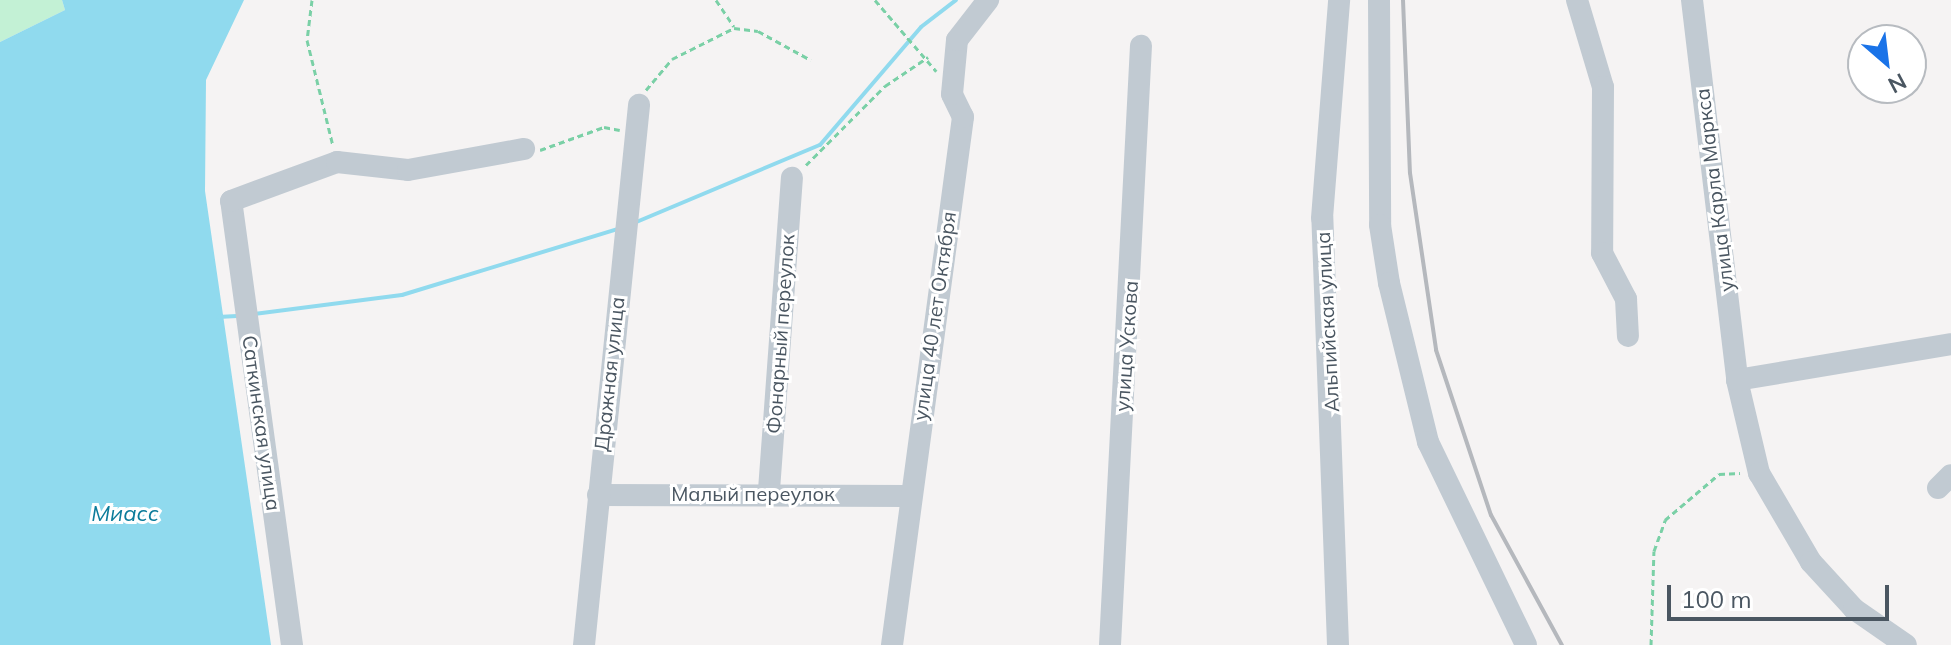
<!DOCTYPE html>
<html>
<head>
<meta charset="utf-8">
<style>
  body { margin:0 }
  #map { position:relative; width:1951px; height:645px; overflow:hidden; background:#f5f3f3; font-family:Mulish,sans-serif }
  div>[style] { position:absolute }
  [style*='--x'] { left:calc(var(--x)*1px); top:calc(var(--y)*1px); width:calc(var(--w)*1px); rotate:calc(var(--a)*1deg) }
  .green>* { inset:0; background:#c3f1d5 }
  .water>* { inset:0; background:#90daee }
  .stream>* { height:4px; margin:-2px; padding:0 2px; transform-origin:2px; border-radius:2px; background:#90daee }
  .path>* { height:3px; margin-top:-1.5px; transform-origin:0; background:repeating-linear-gradient(90deg,#7ad0a6 0 6px,transparent 0 10px) }
  .minor>* { height:22px; margin:-11px; padding:0 11px; transform-origin:11px; border-radius:11px; background:#c1cad2 }
  .rail>* { height:4px; margin:-2px; padding:0 2px; transform-origin:2px; border-radius:2px; background:#b5b8bd }
  span { translate:-50% -50%; white-space:nowrap; text-align:center; line-height:1.15; -webkit-text-stroke:6px #fff; paint-order:stroke }
  .street-label { font-size:20px; color:#4a5661 }
  .water-label { font-size:22px; color:#0c7c9b; font-style:italic }
  .north { position:absolute; left:1847px; top:24px; width:80px; height:80px; box-sizing:border-box; background:#fff; border:2px solid #b7bbc0; border-radius:50%; rotate:152deg; font-size:22px; font-weight:700; line-height:32px; text-align:center; color:#4a5661 }
  .north::after { content:''; display:block; margin:auto; width:28px; height:36px; background:#1a73e8; clip-path:polygon(50% 0,100% 100%,50% 72%,0 100%) }
  .scale { position:absolute; left:1667px; top:585px; width:222px; height:36px; box-sizing:border-box; border:4px solid #4a5661; border-top:0; padding-left:10px; font-size:24px; line-height:28px; white-space:nowrap; color:#4a5661; -webkit-text-stroke:6px #fff; paint-order:stroke }
</style>
</head>
<body>
<div id="map">
  <div class="green">
    <div style="clip-path:polygon(0 0,62px 0,65px 10px,0 42px)"></div>
  </div>
  <div class="water">
    <div style="clip-path:polygon(62px 0,244px 0,206px 80px,205px 191px,271px 645px,0 645px,0 42px,65px 10px)"></div>
  </div>
  <div class="stream">
    <div style="--x:634;--y:223;--w:202;--a:-22.8"></div>
    <div style="--x:820;--y:145;--w:155;--a:-49.4"></div>
    <div style="--x:921;--y:27;--w:44;--a:-37.6"></div>
    <div style="--x:254;--y:314;--w:149;--a:-7.3"></div>
    <div style="--x:402;--y:295;--w:226;--a:-17"></div>
    <div style="--x:218;--y:317;--w:19;--a:-3"></div>
  </div>
  <div class="path">
    <div style="--x:312;--y:0;--w:40;--a:97.1"></div>
    <div style="--x:307;--y:40;--w:109;--a:76.2"></div>
    <div style="--x:716;--y:0;--w:32;--a:56"></div>
    <div style="--x:875;--y:0;--w:94;--a:49.3"></div>
    <div style="--x:646;--y:90;--w:40;--a:-50"></div>
    <div style="--x:672;--y:59;--w:69;--a:-26.6"></div>
    <div style="--x:734;--y:28;--w:24;--a:7"></div>
    <div style="--x:758;--y:31;--w:60;--a:28.7"></div>
    <div style="--x:540;--y:150;--w:68;--a:-19.8"></div>
    <div style="--x:604;--y:127;--w:16;--a:11"></div>
    <div style="--x:806;--y:165;--w:112;--a:-45"></div>
    <div style="--x:885;--y:86;--w:52;--a:-34"></div>
    <div style="--x:1651;--y:645;--w:94;--a:-88.2"></div>
    <div style="--x:1654;--y:551;--w:33;--a:-70"></div>
    <div style="--x:1665;--y:520;--w:71;--a:-40.4"></div>
    <div style="--x:1719;--y:474;--w:21;--a:-3"></div>
  </div>
  <div class="minor">
    <div style="--x:1379;--y:0;--w:225;--a:89.7"></div>
    <div style="--x:1380;--y:225;--w:59;--a:81.2"></div>
    <div style="--x:1389;--y:283;--w:164;--a:76.2"></div>
    <div style="--x:1428;--y:442;--w:225;--a:64.2"></div>
    <div style="--x:1577;--y:0;--w:91;--a:73.4"></div>
    <div style="--x:1603;--y:87;--w:166;--a:90.3"></div>
    <div style="--x:1602;--y:253;--w:52;--a:62.4"></div>
    <div style="--x:1626;--y:299;--w:37;--a:87"></div>
    <div style="--x:1692;--y:0;--w:383;--a:83.2"></div>
    <div style="--x:1737;--y:380;--w:96;--a:76.7"></div>
    <div style="--x:1759;--y:473;--w:103;--a:59.7"></div>
    <div style="--x:1811;--y:562;--w:64;--a:47.5"></div>
    <div style="--x:1854;--y:609;--w:63;--a:34.7"></div>
    <div style="--x:1737;--y:380;--w:217;--a:-9.5"></div>
    <div style="--x:1938;--y:488;--w:18;--a:-45"></div>
    <div style="--x:769;--y:490;--w:313;--a:-85.8"></div>
    <div style="--x:598;--y:495;--w:309;--a:0.2"></div>
    <div style="--x:292;--y:645;--w:448;--a:-97.8"></div>
    <div style="--x:231;--y:201;--w:113;--a:-20.2"></div>
    <div style="--x:337;--y:162;--w:71;--a:6.4"></div>
    <div style="--x:408;--y:170;--w:118;--a:-10.3"></div>
    <div style="--x:584;--y:645;--w:543;--a:-84.18"></div>
    <div style="--x:892;--y:645;--w:533;--a:-82.34"></div>
    <div style="--x:963;--y:117;--w:25;--a:-116"></div>
    <div style="--x:952;--y:94;--w:54;--a:-84.7"></div>
    <div style="--x:957;--y:40;--w:51;--a:-52.2"></div>
    <div style="--x:1110;--y:645;--w:600;--a:-87.04"></div>
    <div style="--x:1338;--y:645;--w:427;--a:-92.1"></div>
    <div style="--x:1322;--y:218;--w:219;--a:-85.5"></div>
  </div>
  <div class="rail">
    <div style="--x:1403;--y:0;--w:173;--a:87.7"></div>
    <div style="--x:1410;--y:173;--w:179;--a:81.6"></div>
    <div style="--x:1436;--y:350;--w:174;--a:71.6"></div>
    <div style="--x:1491;--y:515;--w:148;--a:61.4"></div>
  </div>
  <div class="street-label">
    <span style="left:1714px;top:190px;rotate:-97deg">улица Карла Маркса</span>
    <span style="left:934px;top:316px;rotate:-82deg">улица 40 лет Октября</span>
    <span style="left:1327px;top:322px;rotate:-93deg">Альпийская улица</span>
    <span style="left:780px;top:334px;rotate:-86deg">Фонарный переулок</span>
    <span style="left:1126px;top:346px;rotate:-86deg">улица Ускова</span>
    <span style="left:609px;top:374px;rotate:-84deg">Дражная улица</span>
    <span style="left:262px;top:423px;rotate:82deg">Саткинская улица</span>
    <span style="left:753px;top:493px">Малый переулок</span>
  </div>
  <div class="water-label">
    <span style="left:125px;top:514px">Миасс</span>
  </div>
  <div class="north">N</div>
  <div class="scale">100 m</div>
</div>
</body>
</html>
